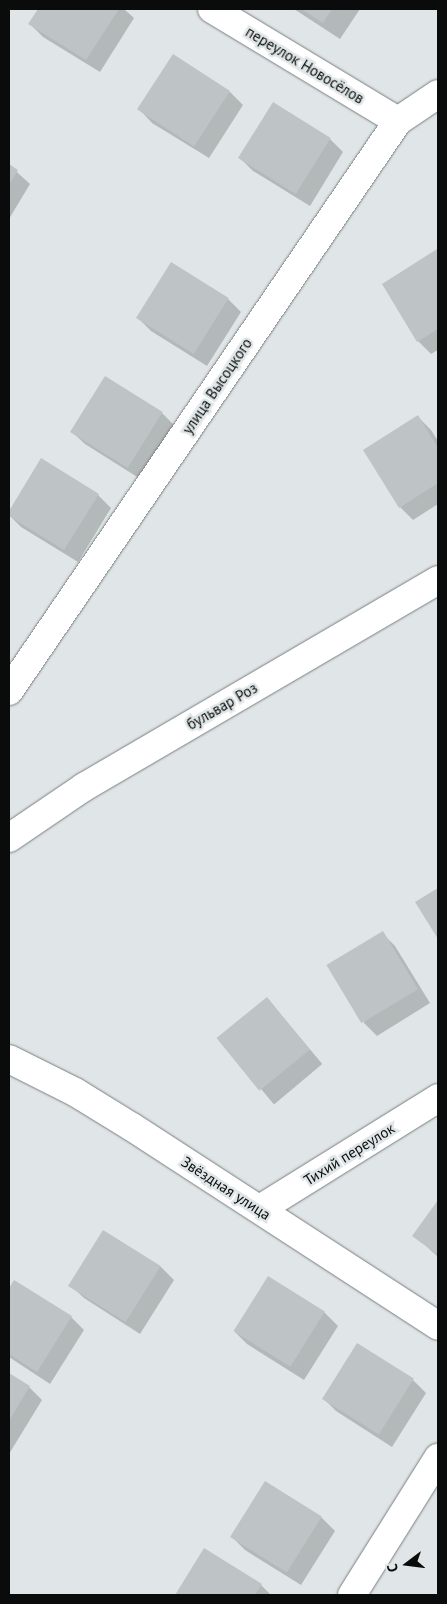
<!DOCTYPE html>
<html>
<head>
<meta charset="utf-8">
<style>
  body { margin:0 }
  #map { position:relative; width:447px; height:1604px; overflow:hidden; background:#e0e6e7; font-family:"PT Sans",sans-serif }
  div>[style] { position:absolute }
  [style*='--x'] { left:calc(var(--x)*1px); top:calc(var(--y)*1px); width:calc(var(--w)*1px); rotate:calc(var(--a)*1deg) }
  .shadow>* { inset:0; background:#0003; transform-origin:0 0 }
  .building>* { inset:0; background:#bec4c5; transform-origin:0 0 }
  .roads { filter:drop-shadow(0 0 1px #797f80) drop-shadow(0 0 1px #797f80) }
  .street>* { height:28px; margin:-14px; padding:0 14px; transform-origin:14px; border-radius:14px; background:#fff }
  span { translate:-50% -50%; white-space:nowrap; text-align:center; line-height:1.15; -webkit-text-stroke:5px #e0e6e7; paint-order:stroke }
  .street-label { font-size:15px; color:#0a0c0c }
  .frame { position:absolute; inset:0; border:10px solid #0a0c0c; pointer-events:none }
  .north { position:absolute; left:382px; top:1539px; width:50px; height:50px; -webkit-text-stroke:4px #e0e6e7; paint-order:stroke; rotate:255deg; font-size:14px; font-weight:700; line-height:20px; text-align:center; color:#0a0c0c }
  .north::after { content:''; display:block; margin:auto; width:18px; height:22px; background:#0a0c0c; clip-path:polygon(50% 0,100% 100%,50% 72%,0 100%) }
</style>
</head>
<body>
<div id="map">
  <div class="shadow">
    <div style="clip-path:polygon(40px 9px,124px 9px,134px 18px,100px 72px,43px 37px,30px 24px)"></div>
    <div style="clip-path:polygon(294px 9px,360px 9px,340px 39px)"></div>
    <div style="clip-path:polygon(230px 92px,243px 105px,209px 158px,152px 123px,140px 110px)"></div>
    <div style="clip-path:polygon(330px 139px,343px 152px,310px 206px,253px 171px,240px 158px)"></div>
    <div style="clip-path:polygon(9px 165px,30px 184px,9px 219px)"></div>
    <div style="clip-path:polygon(437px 251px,438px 350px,431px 354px,418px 341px,383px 284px)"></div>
    <div style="clip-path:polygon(228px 299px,241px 312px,207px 366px,151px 331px,138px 318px)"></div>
    <div style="clip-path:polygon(106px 378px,162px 413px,175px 426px,142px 480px,85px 444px,72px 432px)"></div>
    <div style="clip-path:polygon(418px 417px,431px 430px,438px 441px,438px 504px,413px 520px,400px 507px)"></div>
    <div style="clip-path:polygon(41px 460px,98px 495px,111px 508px,78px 562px,21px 527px,9px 515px)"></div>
    <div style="clip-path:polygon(382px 933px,395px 946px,430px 1003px,377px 1036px,364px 1023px)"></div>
    <div style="left:267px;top:998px;width:86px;height:63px;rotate:50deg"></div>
    <div style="clip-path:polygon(438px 1202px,438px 1257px,414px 1235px)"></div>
    <div style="clip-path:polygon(104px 1232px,161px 1267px,174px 1280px,140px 1334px,84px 1298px,71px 1286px)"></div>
    <div style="clip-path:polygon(268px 1278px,325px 1313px,338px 1326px,304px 1380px,247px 1344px,234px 1331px)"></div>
    <div style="clip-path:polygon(15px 1281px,71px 1317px,84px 1330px,50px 1384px,9px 1357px,9px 1291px)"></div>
    <div style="clip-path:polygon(9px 1374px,29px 1387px,42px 1400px,9px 1454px)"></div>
    <div style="clip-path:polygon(413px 1380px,426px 1393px,392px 1447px,336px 1411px,323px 1398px)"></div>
    <div style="clip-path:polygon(265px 1483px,322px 1518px,335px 1531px,301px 1585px,245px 1550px,232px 1537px)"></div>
    <div style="clip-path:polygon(205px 1549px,261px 1585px,271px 1595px,176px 1595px)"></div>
  </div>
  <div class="building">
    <div style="clip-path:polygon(38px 9px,119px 9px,86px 60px,28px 24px)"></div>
    <div style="clip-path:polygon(301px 9px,332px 9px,323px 23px)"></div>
    <div style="left:173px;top:54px;width:68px;height:66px;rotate:33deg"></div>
    <div style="left:273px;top:102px;width:68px;height:66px;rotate:32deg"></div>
    <div style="clip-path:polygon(9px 164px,18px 170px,9px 185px)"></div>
    <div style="clip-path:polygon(437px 249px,438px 329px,417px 342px,382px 284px)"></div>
    <div style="left:171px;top:262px;width:68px;height:66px;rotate:32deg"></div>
    <div style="left:105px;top:376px;width:68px;height:66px;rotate:32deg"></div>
    <div style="clip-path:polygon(418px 415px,438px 448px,438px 483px,399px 508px,363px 450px)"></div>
    <div style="clip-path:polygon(41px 458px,99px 494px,64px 550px,9px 516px,9px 511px)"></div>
    <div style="clip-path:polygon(438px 888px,438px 939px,415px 902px)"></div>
    <div style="left:383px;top:931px;width:68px;height:66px;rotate:59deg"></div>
    <div style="left:267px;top:997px;width:68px;height:65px;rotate:51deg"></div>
    <div style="clip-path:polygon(438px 1200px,438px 1255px,412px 1236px)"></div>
    <div style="left:103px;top:1230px;width:68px;height:66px;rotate:32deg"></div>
    <div style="left:268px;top:1276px;width:67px;height:65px;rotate:32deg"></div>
    <div style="clip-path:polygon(14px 1280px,72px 1316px,37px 1372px,9px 1354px,9px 1288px)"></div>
    <div style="left:357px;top:1343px;width:67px;height:66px;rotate:32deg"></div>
    <div style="clip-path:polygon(9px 1373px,30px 1386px,9px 1421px)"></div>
    <div style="left:265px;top:1481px;width:67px;height:66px;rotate:32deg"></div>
    <div style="clip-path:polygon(204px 1548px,262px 1584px,255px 1595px,175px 1595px)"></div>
  </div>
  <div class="roads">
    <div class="street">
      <div style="--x:212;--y:9;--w:217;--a:31.1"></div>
      <div style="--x:9;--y:691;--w:690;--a:-55.69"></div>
      <div style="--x:398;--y:121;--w:48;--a:-34"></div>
      <div style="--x:9;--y:838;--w:91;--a:-34.2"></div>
      <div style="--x:84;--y:787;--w:410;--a:-30.3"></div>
      <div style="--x:9;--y:1059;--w:74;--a:26.6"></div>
      <div style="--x:75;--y:1092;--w:67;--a:31.6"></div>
      <div style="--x:132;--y:1127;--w:365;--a:33"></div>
      <div style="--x:260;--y:1209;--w:210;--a:-31.9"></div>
      <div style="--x:352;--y:1595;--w:162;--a:-57.9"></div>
    </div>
  </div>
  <div class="street-label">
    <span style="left:305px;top:65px;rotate:31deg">переулок Новосёлов</span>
    <span style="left:217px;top:386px;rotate:-56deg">улица Высоцкого</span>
    <span style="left:222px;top:706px;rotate:-30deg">бульвар Роз</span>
    <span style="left:349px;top:1154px;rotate:-32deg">Тихий переулок</span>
    <span style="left:226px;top:1188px;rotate:33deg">Звёздная улица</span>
  </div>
  <div class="frame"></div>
  <div class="north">С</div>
</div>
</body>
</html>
